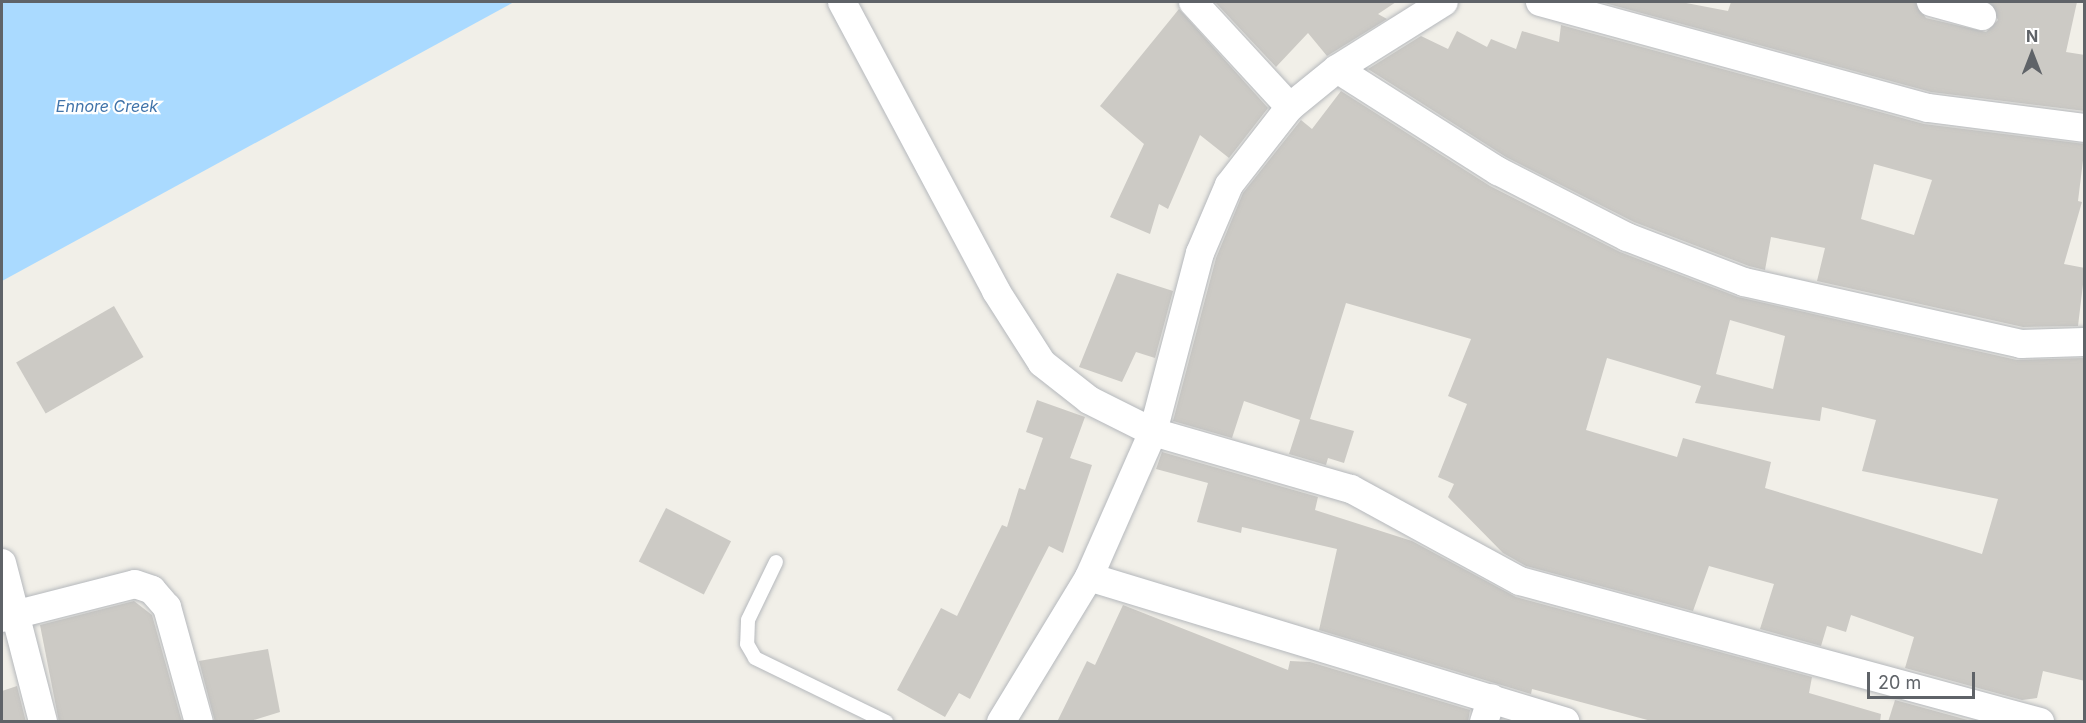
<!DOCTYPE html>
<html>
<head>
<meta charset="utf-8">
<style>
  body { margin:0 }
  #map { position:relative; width:2086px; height:723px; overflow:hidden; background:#f1efe8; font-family:Inter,sans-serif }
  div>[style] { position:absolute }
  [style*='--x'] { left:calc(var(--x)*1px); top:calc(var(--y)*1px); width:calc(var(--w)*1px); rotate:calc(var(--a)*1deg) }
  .water>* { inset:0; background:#aadaff }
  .building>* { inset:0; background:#cccac5; transform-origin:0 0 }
  .roads { filter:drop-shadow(0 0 2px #b5b8bc) drop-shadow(0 0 2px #b5b8bc) }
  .service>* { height:14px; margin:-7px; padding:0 7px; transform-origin:7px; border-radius:7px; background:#fff }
  .minor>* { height:28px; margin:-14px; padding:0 14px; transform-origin:14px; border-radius:14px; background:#fff }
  span { translate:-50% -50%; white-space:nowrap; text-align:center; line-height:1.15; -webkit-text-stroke:4.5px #fff; paint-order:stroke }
  .water-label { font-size:16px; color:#4174aa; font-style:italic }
  .frame { position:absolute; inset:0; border:3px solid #5f6368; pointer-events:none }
  .north { position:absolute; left:2002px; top:24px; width:60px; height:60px; -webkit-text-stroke:4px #fff; paint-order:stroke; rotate:0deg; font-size:16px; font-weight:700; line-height:24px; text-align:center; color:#5f6368 }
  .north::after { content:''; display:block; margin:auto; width:21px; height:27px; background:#5f6368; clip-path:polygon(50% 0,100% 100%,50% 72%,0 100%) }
  .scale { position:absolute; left:1867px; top:672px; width:108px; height:27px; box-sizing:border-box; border:3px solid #5f6368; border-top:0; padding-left:8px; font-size:18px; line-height:21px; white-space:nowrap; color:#5f6368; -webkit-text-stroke:4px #fff; paint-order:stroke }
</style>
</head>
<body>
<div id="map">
  <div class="water">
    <div style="clip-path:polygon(2px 2px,514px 2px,2px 281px)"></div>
  </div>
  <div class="building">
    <div style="clip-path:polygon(1215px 2px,1396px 2px,1378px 14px,1387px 19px,1327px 56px,1308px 33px,1276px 67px)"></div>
    <div style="clip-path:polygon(1601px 2px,1681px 2px,1728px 11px,1731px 2px,1915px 2px,1926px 18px,1986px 32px,1998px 20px,1989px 2px,2077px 2px,2066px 52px,2085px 55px,2085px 111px,1931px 92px)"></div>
    <div style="clip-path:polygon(1179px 9px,1268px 108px,1229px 158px,1200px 135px,1168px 209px,1159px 204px,1150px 234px,1110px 217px,1144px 144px,1100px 106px)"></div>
    <div style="clip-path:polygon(evenodd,1561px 25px,1924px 124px,2085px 144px,2078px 201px,2082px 202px,2064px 264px,2085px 268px,2078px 326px,2023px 327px,1817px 281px,1825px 248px,1771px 237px,1765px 270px,1749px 266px,1634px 222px,1506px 157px,1368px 69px,1421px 36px,1448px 49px,1457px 31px,1487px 47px,1491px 39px,1516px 49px,1522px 31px,1559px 42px,1561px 25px,1874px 164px,1932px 180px,1914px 235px,1861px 219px,1874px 164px)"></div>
    <div style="clip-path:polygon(evenodd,1341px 91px,1490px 186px,1620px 252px,1738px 297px,2017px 360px,2084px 358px,2085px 681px,2043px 671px,2037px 698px,2022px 700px,1905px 668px,1914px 637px,1851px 615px,1846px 632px,1827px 626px,1821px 646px,1760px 629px,1774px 584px,1709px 566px,1693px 611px,1526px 566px,1503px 553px,1448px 497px,1454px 484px,1438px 477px,1467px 404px,1448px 396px,1471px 339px,1346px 303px,1310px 419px,1354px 431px,1344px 463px,1328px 458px,1326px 465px,1289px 454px,1300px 420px,1244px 401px,1232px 438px,1173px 421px,1216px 258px,1243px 193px,1301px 120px,1312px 129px,1341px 91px,1730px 320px,1785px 336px,1773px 389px,1716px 374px,1730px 320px,1341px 91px,1607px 358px,1701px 386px,1695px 403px,1820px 421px,1822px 407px,1876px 420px,1862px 471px,1998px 499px,1982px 554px,1765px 488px,1771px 462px,1683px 438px,1677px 457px,1586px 430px,1607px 358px)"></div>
    <div style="clip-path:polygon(1117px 273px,1173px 291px,1155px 358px,1136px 352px,1122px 382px,1079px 367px)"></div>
    <div style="left:114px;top:306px;width:59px;height:113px;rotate:60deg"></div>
    <div style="clip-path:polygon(1037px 400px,1085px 417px,1070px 458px,1092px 465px,1063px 553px,1049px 546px,970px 699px,959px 693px,945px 717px,897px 690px,941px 608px,957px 616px,1002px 525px,1007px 527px,1019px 488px,1025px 490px,1043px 438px,1026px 432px)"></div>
    <div style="clip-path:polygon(1162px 452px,1318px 497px,1315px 510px,1412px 541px,1516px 597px,1812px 677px,1809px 693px,1881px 714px,1880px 722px,1655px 722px,1532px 689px,1531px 694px,1319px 630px,1337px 549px,1242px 527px,1241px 533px,1197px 522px,1208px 483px,1156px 469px)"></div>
    <div style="left:666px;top:508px;width:73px;height:60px;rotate:27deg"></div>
    <div style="clip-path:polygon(134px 601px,152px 615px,182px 722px,59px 722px,40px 625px)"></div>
    <div style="clip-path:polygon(1123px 605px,1288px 670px,1290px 661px,1310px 662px,1470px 710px,1468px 722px,1057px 722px,1087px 661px,1095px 665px)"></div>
    <div style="clip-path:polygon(268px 649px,280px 712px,247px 722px,215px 722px,199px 661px)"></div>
    <div style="clip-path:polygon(17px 686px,26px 722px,2px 722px,2px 691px)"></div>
    <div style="clip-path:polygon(1895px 700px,1975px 722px,1888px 722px)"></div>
  </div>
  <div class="roads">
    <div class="service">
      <div style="--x:776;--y:562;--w:64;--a:115.8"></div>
      <div style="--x:748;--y:620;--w:24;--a:92"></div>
      <div style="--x:747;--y:644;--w:16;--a:60"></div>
      <div style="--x:755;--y:658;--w:146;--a:26"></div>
    </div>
    <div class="minor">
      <div style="--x:842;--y:2;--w:327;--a:61.9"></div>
      <div style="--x:996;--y:291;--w:85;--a:57.4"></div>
      <div style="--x:1042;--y:363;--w:60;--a:38.2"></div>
      <div style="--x:1089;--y:400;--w:72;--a:26.6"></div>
      <div style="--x:1153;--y:432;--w:206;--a:16.1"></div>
      <div style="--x:1351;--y:489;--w:192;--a:28.6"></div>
      <div style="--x:1520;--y:581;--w:539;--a:15.17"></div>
      <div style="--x:1193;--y:2;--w:143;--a:47.3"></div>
      <div style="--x:1540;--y:2;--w:402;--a:15.3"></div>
      <div style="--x:1928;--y:108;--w:157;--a:7.3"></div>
      <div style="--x:1931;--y:2;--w:53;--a:15.4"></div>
      <div style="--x:1337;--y:69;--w:191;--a:32.4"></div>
      <div style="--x:1498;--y:171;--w:145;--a:27.1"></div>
      <div style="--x:1627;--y:237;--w:125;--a:21"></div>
      <div style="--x:1744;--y:282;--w:284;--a:12.6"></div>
      <div style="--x:2021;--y:344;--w:63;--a:-1.8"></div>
      <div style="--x:2;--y:563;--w:164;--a:75.5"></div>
      <div style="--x:1089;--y:577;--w:498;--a:16.9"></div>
      <div style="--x:2;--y:618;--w:137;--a:-14.3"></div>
      <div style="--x:135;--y:584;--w:18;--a:19"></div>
      <div style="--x:152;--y:590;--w:23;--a:49"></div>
      <div style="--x:167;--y:607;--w:119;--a:74.5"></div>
      <div style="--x:1001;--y:722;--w:170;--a:-58.7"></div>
      <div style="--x:1089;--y:577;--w:158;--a:-66.2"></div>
      <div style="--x:1153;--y:432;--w:185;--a:-75.3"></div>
      <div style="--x:1200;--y:253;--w:74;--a:-66.9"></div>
      <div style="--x:1229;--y:185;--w:99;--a:-52"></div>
      <div style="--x:1290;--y:107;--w:60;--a:-39"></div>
      <div style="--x:1337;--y:69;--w:126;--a:-32.1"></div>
      <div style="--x:1484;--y:722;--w:25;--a:-72"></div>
    </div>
  </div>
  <div class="water-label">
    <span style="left:107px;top:106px">Ennore Creek</span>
  </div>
  <div class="frame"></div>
  <div class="north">N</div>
  <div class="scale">20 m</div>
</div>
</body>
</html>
